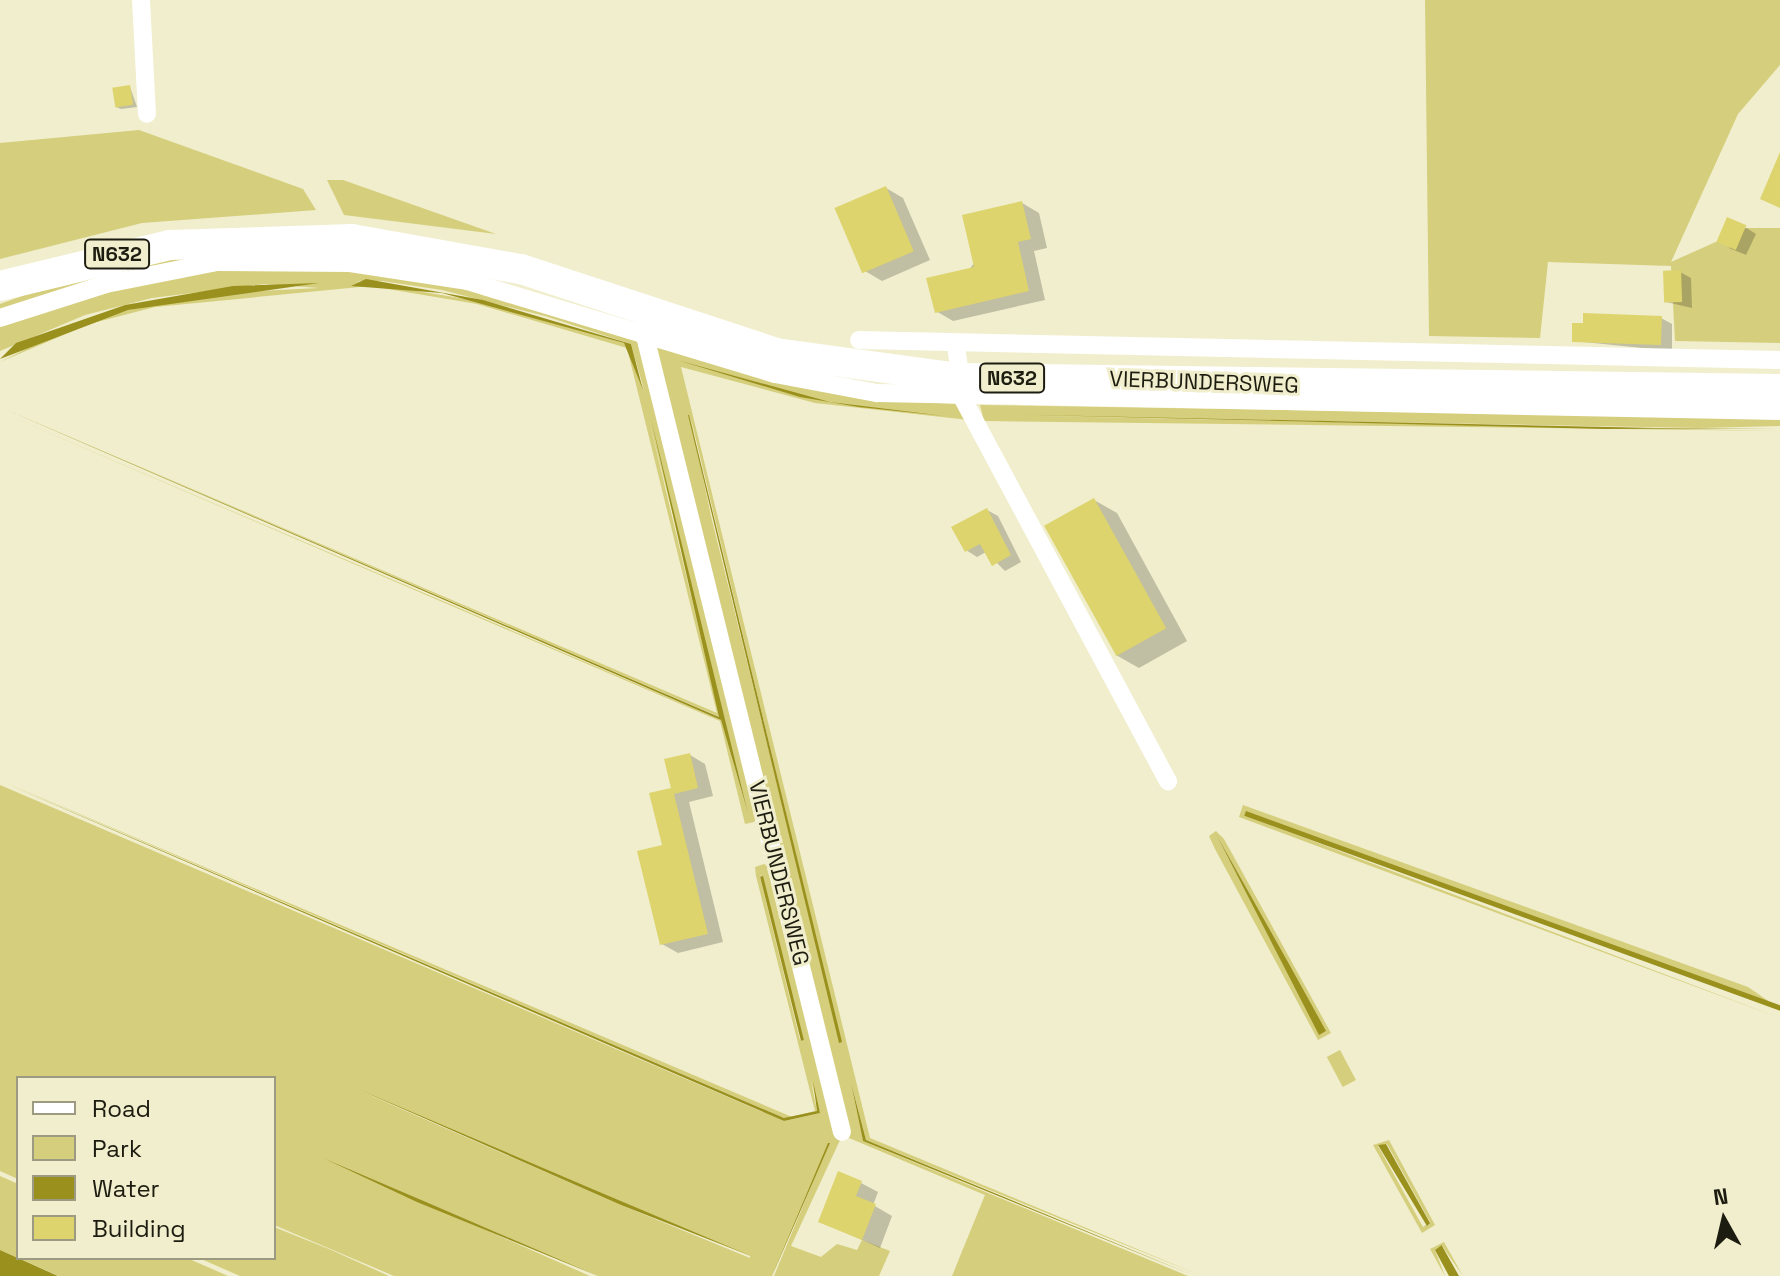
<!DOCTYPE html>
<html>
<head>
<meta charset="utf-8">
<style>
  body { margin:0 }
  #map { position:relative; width:1780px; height:1276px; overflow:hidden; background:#f0eecc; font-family:"Space Grotesk",sans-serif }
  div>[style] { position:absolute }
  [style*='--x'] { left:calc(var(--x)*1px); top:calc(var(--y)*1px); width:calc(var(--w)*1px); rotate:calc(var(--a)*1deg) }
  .green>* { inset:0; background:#d5ce7d; transform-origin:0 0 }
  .water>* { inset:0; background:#9a901e; transform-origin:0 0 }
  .shadow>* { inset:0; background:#0003 }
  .building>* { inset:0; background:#ded46d; transform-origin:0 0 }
  .street>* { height:18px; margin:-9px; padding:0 9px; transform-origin:9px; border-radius:9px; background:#fff }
  .primary>* { height:30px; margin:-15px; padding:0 15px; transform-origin:15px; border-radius:15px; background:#fff }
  span { translate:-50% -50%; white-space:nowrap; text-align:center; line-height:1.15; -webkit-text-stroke:6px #f0eecc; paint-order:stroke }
  .shield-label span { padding:2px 6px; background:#f0eecc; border:2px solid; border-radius:6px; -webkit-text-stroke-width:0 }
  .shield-label { font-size:20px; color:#1d1c10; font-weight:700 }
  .street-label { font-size:22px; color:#1d1c10 }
  .legend { position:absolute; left:16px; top:1076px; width:260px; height:184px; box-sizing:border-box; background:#f0eecc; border:2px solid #9c9a81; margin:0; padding:10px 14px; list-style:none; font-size:24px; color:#1d1c10 }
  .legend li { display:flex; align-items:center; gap:16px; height:40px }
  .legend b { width:40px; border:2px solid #9c9a81 }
  .north { position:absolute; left:1684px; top:1180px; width:80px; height:80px; -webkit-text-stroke:6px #f0eecc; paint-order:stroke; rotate:352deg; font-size:22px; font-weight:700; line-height:32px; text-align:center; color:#1d1c10 }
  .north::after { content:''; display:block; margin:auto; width:28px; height:36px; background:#1d1c10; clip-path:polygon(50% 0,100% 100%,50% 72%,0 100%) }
</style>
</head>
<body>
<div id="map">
  <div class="green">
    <div style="clip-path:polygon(1425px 0,1780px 0,1780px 65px,1738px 114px,1671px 262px,1747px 228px,1780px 228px,1780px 343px,1675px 341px,1671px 266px,1548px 262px,1540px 338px,1429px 336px)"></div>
    <div style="clip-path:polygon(139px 130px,303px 189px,316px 210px,142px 223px,0 259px,0 143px)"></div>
    <div style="clip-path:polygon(327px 180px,343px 180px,496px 234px,344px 215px)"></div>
    <div style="clip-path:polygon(235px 250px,93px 280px,0 311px,0 304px,36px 291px,121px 267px)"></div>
    <div style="clip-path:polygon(evenodd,312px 267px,450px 283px,644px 339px,760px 812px,754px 822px,745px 824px,720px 721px,0 412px,721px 720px,748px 813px,649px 420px,720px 717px,0 407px,717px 713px,627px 348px,477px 304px,370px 286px,155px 307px,89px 324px,0 362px,70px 327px,128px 310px,220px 293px,319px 288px,265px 284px,152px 298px,85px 315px,0 351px,0 324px,67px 300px,219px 270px,312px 267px,356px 281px,382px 281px,442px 290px,545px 316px,631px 344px,644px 390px,624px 343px,478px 301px,356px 281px)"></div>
    <div style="clip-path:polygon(evenodd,655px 343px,903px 401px,957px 404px,969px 420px,815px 403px,681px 367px,870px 1138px,1202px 1276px,866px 1140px,851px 1083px,863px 1141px,1188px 1276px,952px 1276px,985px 1195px,849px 1138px,655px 343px,690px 415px,841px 1042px,711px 516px,690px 415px)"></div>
    <div style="clip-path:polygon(980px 405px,1780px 418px,1780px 426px,1700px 428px,993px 415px,1780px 431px,984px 421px)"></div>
    <div style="clip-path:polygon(evenodd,0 780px,792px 1117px,815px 1111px,756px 876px,755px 867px,764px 864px,774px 870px,840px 1140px,791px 1246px,821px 1257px,837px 1244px,857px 1250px,862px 1240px,890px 1251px,879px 1276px,774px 1276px,829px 1143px,772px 1276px,598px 1276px,323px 1158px,590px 1276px,394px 1276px,274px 1225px,274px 1078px,18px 1078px,18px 1179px,0 1171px,0 785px,784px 1121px,820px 1113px,811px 1081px,817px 1111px,792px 1118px,784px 1118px,0 780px,761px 875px,803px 1039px,800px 1040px,760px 877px,761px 875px,0 780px,358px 1090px,750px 1256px,750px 1258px,621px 1205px,358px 1090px)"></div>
    <div style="clip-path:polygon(1243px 805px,1748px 987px,1780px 1009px,1244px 815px,1780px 1018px,1239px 817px)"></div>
    <div style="clip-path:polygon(evenodd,1216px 831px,1224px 839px,1331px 1033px,1318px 1040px,1215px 849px,1209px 836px,1216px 831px,1216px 834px,1288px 962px,1325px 1031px,1319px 1034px,1216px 834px)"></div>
    <div style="left:1340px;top:1050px;width:34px;height:15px;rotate:62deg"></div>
    <div style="clip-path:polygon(evenodd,1389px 1140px,1435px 1225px,1422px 1233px,1373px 1145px,1389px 1140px,1387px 1144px,1430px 1222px,1423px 1227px,1378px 1146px,1387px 1144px)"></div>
    <div style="clip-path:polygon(0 1176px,18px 1184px,18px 1258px,187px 1258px,228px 1276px,59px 1276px,0 1250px)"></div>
    <div style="clip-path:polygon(274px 1227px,329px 1249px,389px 1276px,240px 1276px,199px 1258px,274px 1258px)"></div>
    <div style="clip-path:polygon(1444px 1242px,1463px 1276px,1442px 1246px,1435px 1250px,1445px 1276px,1430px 1249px)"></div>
  </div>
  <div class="water">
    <div style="clip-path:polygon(366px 279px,483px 300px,631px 344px,643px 390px,624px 343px,442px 293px,351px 286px)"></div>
    <div style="clip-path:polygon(319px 283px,128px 310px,0 359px,16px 343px,125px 305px,233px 286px)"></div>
    <div style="clip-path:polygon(677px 360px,830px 402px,945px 416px,859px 407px,800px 397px)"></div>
    <div style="clip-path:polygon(0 407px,719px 717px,651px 419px,748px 813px,721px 720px)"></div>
    <div style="clip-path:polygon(994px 414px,1655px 428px,1780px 428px,1605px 429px)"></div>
    <div style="clip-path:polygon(688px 415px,689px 415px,842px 1042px,839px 1043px)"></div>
    <div style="clip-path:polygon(0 781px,784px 1118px,817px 1111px,813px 1081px,820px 1113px,784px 1121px)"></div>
    <div style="left:1246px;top:811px;width:570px;height:5px;rotate:20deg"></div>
    <div style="clip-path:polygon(1216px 834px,1288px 962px,1326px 1031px,1319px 1035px)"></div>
    <div style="left:763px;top:876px;width:169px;height:3px;rotate:76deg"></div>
    <div style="clip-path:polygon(851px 1083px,866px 1140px,1195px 1276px,863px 1141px)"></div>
    <div style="clip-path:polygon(358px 1089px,590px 1188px,751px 1256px,621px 1205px)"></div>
    <div style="clip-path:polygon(828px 1143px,830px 1143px,772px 1276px,777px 1264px)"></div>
    <div style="clip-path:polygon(1386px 1144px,1430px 1223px,1427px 1226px,1378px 1145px)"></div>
    <div style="clip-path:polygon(323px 1158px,433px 1205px,598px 1276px,417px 1202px)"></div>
    <div style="clip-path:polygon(1442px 1245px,1442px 1246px,1459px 1276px,1449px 1276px,1435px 1250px)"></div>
    <div style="clip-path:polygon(0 1250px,58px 1276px,0 1276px)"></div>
  </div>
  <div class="shadow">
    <div style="clip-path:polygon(130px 87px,137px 107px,121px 109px,116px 107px)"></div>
    <div style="clip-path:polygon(886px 188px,903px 198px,930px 260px,882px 281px,865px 271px)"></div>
    <div style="clip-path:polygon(1022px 203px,1039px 213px,1047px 248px,1034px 251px,1045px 300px,953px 321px,936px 311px)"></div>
    <div style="clip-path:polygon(1745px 227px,1756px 234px,1746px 255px,1729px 248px)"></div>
    <div style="clip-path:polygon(1680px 272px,1691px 278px,1692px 308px,1666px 302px)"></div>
    <div style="clip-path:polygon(1661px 318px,1672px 324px,1672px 351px,1574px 341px)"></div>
    <div style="clip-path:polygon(1094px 500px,1117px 513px,1187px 641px,1139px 668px,1116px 655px)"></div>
    <div style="clip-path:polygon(987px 510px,998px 516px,1021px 562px,1005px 571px,986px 552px,977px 557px,966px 550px)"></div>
    <div style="clip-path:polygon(690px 755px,705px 764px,713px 796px,689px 802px,723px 942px,678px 953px,662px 944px,664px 847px,674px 790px)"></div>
    <div style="clip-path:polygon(861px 1183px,878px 1192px,873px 1205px,892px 1216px,880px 1248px,820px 1221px)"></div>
  </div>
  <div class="building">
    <div style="left:130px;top:85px;width:20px;height:18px;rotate:81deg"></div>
    <div style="clip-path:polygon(1780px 152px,1780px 208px,1760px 199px)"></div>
    <div style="left:886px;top:186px;width:71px;height:56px;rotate:67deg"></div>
    <div style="clip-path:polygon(1022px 201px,1031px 239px,1018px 242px,1029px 291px,935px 313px,926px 278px,974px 267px,962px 215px)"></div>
    <div style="left:1727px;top:217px;width:21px;height:27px;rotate:23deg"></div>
    <div style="left:1681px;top:270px;width:32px;height:18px;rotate:88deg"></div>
    <div style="clip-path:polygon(1583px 313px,1662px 316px,1661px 345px,1572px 342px,1572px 323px,1583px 323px)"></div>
    <div style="left:1094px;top:498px;width:149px;height:57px;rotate:61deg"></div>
    <div style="clip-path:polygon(987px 508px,1011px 555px,992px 566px,980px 544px,965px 552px,951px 527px)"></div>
    <div style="clip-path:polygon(690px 753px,698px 788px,674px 794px,708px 934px,660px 945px,637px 851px,662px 845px,649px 793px,671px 788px,664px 759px)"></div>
    <div style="clip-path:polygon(838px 1171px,862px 1181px,856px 1196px,876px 1204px,862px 1240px,818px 1222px)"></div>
  </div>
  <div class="street">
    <div style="--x:141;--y:0;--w:114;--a:87"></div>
    <div style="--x:0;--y:318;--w:111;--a:-17.8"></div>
    <div style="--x:106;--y:284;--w:112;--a:-11.3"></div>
    <div style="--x:216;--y:262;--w:134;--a:0.4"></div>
    <div style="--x:350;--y:263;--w:118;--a:8.7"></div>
    <div style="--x:467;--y:281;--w:322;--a:16.8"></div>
    <div style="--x:775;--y:374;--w:104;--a:10.6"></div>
    <div style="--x:877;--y:393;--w:903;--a:1.14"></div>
    <div style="--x:643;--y:328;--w:828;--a:76.1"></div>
    <div style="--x:859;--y:340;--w:921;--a:1.24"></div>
    <div style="--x:956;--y:345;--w:54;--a:82.6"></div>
    <div style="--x:963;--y:399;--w:434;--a:61.8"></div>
  </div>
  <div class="primary">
    <div style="--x:0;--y:286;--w:175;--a:-13.6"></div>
    <div style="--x:170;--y:245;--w:182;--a:-1.9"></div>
    <div style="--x:352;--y:239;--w:172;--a:10.1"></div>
    <div style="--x:521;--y:269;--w:268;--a:18.2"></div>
    <div style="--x:776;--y:353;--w:185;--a:7.8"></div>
    <div style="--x:959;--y:378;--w:821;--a:0.77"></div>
  </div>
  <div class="shield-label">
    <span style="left:117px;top:254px">N632</span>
    <span style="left:1012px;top:378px">N632</span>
  </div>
  <div class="street-label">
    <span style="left:1204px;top:382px;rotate:2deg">VIERBUNDERSWEG</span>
    <span style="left:779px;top:873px;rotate:76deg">VIERBUNDERSWEG</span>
  </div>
  <ul class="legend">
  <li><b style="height:10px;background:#fff"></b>Road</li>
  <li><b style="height:22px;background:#d5ce7d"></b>Park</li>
  <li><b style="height:22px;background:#9a901e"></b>Water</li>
  <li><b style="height:22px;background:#ded46d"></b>Building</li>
  </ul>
  <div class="north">N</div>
</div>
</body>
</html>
